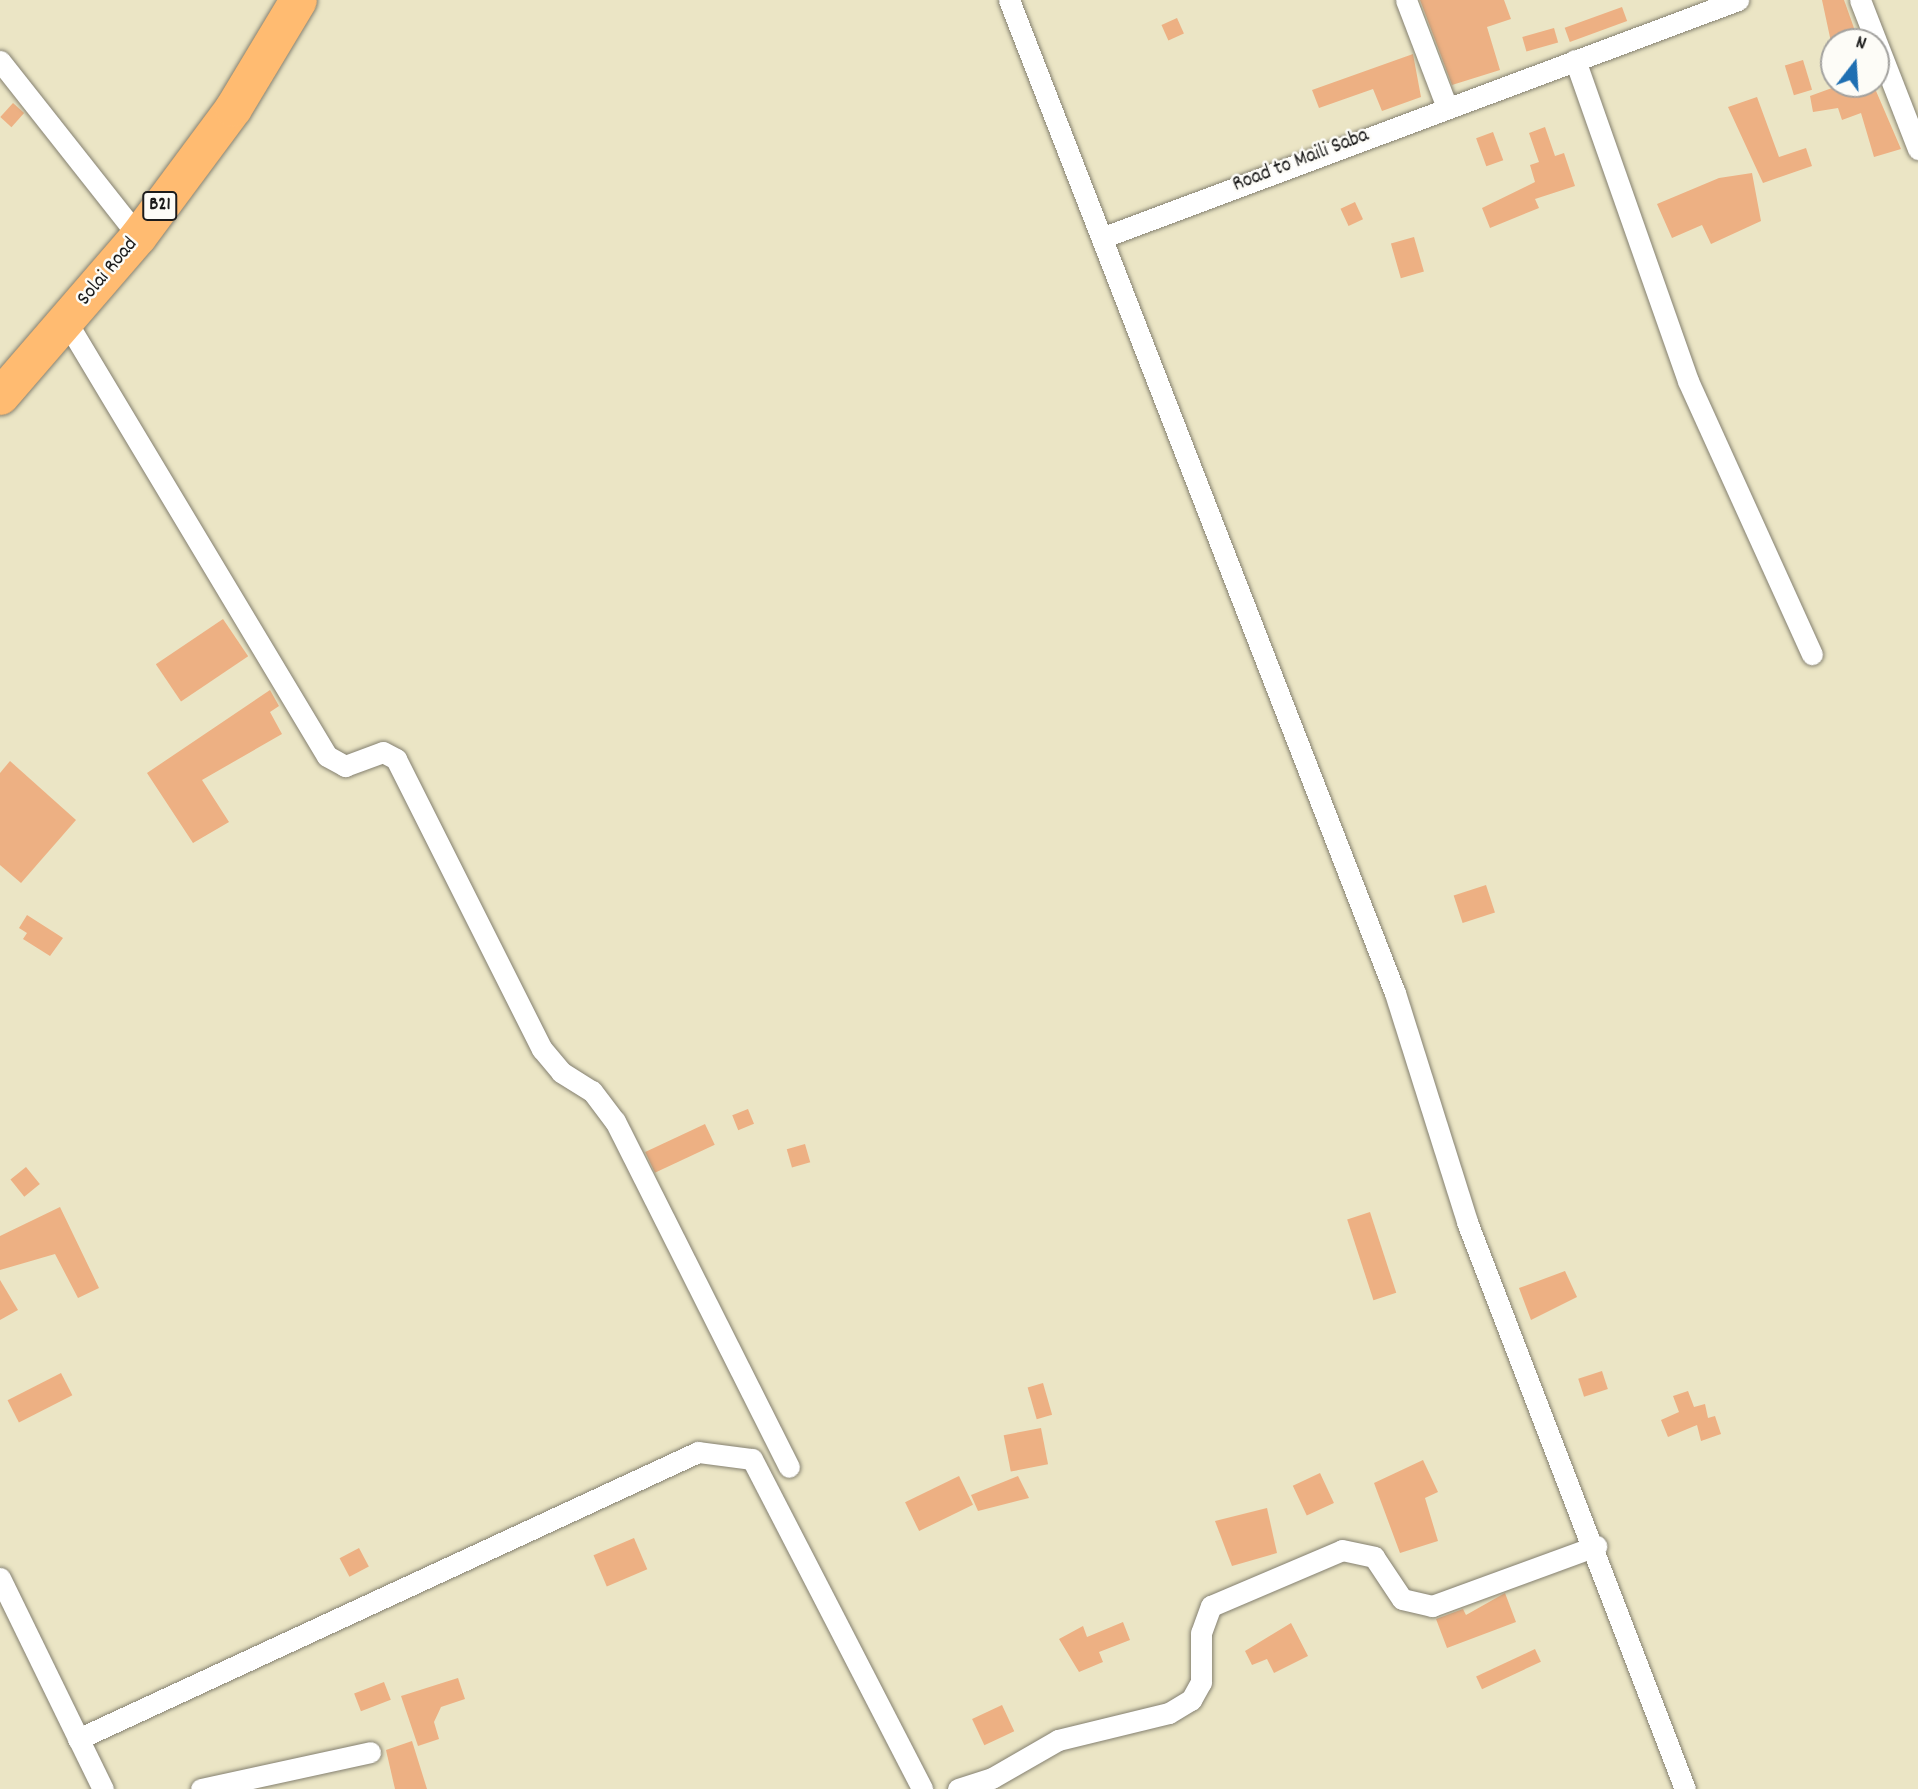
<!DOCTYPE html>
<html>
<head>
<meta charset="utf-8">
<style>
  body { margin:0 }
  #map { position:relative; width:1918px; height:1789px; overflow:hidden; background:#ebe5c5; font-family:Dekko,sans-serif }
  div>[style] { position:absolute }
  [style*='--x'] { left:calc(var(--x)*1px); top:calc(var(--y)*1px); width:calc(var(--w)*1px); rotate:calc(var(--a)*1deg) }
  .building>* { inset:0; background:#edb083; transform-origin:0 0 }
  .roads { filter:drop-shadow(0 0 2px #848070) drop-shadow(0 0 2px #848070) }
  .minor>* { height:21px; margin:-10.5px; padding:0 10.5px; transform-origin:10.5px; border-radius:10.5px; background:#fff }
  .trunk>* { height:37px; margin:-18.5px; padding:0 18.5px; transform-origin:18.5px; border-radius:18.5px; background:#ffbb71 }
  span { translate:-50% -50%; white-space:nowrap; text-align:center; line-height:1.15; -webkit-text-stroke:5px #fdfcf7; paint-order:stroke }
  .shield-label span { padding:2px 5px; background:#fdfcf7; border:2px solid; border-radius:5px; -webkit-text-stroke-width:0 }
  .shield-label { font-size:19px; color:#1c1c1c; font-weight:700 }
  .street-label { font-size:21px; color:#1c1c1c }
  .north { position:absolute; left:1820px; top:28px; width:70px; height:70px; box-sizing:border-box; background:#fdfcf7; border:2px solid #a3a29f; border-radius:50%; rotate:17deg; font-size:19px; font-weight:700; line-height:28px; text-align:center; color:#1c1c1c }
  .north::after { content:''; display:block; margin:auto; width:24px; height:32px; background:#1f6fb2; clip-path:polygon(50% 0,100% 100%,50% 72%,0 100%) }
</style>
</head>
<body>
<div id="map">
  <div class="building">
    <div style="clip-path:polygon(1420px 0,1504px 0,1511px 19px,1487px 27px,1500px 70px,1452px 85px)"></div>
    <div style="clip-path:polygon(1822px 0,1844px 0,1859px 42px,1831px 42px)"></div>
    <div style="left:1622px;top:7px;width:15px;height:61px;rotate:70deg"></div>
    <div style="left:1177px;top:18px;width:17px;height:17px;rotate:66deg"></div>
    <div style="left:1554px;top:28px;width:15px;height:33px;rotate:74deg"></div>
    <div style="clip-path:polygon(1413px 54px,1421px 97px,1382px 111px,1373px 89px,1319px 108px,1312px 90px)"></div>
    <div style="left:1803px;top:60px;width:31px;height:19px;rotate:73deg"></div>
    <div style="clip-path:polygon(1843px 84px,1873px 84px,1901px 149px,1874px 157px,1861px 113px,1842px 120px,1838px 108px,1813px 112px,1810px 96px)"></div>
    <div style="clip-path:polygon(1757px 97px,1779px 157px,1806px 148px,1812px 166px,1763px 183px,1728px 107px)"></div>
    <div style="left:13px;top:103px;width:15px;height:19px;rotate:42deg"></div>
    <div style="clip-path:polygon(1545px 127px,1555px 156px,1564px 153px,1575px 186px,1535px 199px,1539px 208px,1490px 228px,1482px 208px,1535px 182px,1530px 165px,1539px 162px,1529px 133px)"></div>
    <div style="left:1493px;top:132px;width:30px;height:18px;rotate:70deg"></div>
    <div style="clip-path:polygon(1752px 173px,1761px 221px,1711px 244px,1702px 225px,1672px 238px,1657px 204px,1719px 178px)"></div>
    <div style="left:1355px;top:202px;width:19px;height:16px;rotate:65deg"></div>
    <div style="left:1414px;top:237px;width:36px;height:24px;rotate:74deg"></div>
    <div style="left:223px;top:619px;width:45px;height:81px;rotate:56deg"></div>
    <div style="clip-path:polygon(270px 690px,279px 706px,270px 712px,282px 734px,202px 780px,229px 822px,193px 843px,147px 773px)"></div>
    <div style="clip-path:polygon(10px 761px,76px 820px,21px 883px,0 865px,0 773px)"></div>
    <div style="left:1486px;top:885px;width:29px;height:34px;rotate:72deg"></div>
    <div style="clip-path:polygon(27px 915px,63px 938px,50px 956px,23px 939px,27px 933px,19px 928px)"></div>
    <div style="left:748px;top:1109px;width:16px;height:17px;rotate:68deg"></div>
    <div style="left:705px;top:1124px;width:23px;height:66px;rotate:65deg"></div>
    <div style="left:805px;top:1144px;width:19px;height:19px;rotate:74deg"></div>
    <div style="left:26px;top:1167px;width:22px;height:20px;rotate:51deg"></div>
    <div style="clip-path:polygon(60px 1207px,99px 1288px,78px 1298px,55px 1254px,0 1270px,0 1236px)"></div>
    <div style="left:1370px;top:1212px;width:85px;height:24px;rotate:72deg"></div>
    <div style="clip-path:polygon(1565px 1271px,1577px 1297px,1531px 1320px,1519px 1288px)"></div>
    <div style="clip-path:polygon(0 1280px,18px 1310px,0 1320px)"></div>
    <div style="left:1602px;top:1371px;width:19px;height:25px;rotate:72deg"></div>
    <div style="left:61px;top:1373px;width:25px;height:60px;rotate:63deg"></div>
    <div style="left:1043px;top:1383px;width:33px;height:16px;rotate:74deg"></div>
    <div style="clip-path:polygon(1688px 1391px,1694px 1407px,1705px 1404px,1708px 1418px,1715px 1416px,1721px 1434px,1701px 1441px,1697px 1425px,1668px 1437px,1661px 1420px,1679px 1412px,1673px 1396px)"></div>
    <div style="left:1041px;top:1428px;width:37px;height:38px;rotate:79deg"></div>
    <div style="clip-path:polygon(1423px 1460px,1438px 1492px,1425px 1498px,1438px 1541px,1400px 1553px,1374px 1483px)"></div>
    <div style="left:1320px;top:1473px;width:33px;height:30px;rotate:65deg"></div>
    <div style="left:959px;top:1476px;width:32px;height:60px;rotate:64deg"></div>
    <div style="clip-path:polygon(1018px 1476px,1029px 1498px,978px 1511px,971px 1495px)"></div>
    <div style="clip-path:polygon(1267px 1508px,1277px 1553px,1232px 1566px,1215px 1521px)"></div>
    <div style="left:634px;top:1538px;width:34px;height:44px;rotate:67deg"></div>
    <div style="left:359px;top:1548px;width:21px;height:22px;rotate:62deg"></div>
    <div style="clip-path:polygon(1505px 1593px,1516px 1622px,1447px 1648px,1436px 1619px,1463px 1609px,1466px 1615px)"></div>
    <div style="clip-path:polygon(1123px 1622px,1130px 1640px,1099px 1652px,1103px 1662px,1079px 1672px,1059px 1639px,1083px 1626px,1087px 1637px)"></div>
    <div style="clip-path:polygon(1291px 1623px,1308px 1656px,1274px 1673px,1267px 1659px,1252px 1665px,1245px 1651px)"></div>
    <div style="left:1535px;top:1649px;width:14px;height:65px;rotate:65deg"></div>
    <div style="clip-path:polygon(458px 1678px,465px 1699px,441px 1707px,434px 1722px,439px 1739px,418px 1746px,401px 1696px)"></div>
    <div style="left:384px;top:1682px;width:19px;height:32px;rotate:69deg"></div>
    <div style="left:1002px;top:1705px;width:29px;height:33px;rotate:65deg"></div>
    <div style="clip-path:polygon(412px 1741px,427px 1789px,395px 1789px,386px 1750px)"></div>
  </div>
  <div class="roads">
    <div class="minor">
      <div style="--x:1009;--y:0;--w:1065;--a:68.76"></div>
      <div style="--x:1395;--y:993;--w:240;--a:72.5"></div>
      <div style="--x:1467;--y:1222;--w:607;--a:68.97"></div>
      <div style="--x:1406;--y:0;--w:112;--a:69.1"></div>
      <div style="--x:1860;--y:0;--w:160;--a:68.7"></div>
      <div style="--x:1575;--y:60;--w:340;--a:70.6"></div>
      <div style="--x:1688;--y:381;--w:300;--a:65.6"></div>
      <div style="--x:0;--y:61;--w:223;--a:51.7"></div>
      <div style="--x:1104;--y:237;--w:677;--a:-20.5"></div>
      <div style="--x:66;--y:321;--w:507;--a:59.04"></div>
      <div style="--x:327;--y:756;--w:21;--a:29"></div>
      <div style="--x:345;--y:766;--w:40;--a:-20.2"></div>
      <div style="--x:383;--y:752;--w:15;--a:28"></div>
      <div style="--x:396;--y:759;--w:325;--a:63.3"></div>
      <div style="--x:542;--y:1049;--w:30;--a:50"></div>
      <div style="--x:561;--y:1072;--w:36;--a:32"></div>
      <div style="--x:592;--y:1091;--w:38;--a:53"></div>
      <div style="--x:615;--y:1121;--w:387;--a:63.3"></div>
      <div style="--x:0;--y:1578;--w:235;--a:64"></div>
      <div style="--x:78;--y:1739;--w:683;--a:-24.84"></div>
      <div style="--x:698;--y:1452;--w:54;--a:7.4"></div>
      <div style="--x:752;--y:1459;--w:371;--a:62.7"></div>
      <div style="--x:201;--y:1789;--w:173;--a:-12.3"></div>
      <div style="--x:958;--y:1789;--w:36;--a:-18"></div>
      <div style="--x:992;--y:1778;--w:76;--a:-29.9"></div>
      <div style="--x:1058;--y:1740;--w:114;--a:-13.7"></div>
      <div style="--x:1169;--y:1713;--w:26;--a:-31"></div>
      <div style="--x:1191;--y:1700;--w:21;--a:-61"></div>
      <div style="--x:1201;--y:1682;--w:49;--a:-90"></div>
      <div style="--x:1201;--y:1633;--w:29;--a:-70"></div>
      <div style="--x:1211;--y:1606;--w:142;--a:-23.1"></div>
      <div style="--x:1342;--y:1550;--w:33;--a:12"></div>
      <div style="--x:1374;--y:1557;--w:50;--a:56.3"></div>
      <div style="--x:1402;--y:1599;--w:31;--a:13"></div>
      <div style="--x:1432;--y:1606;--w:175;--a:-20.1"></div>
    </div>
    <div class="trunk">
      <div style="--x:0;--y:396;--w:211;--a:-49.2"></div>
      <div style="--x:138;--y:236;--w:159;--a:-53.4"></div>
      <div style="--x:233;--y:108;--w:126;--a:-59"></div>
    </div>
  </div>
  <div class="shield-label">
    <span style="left:160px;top:206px">B21</span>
  </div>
  <div class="street-label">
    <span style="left:1301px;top:161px;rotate:-21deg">Road to Maili Saba</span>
    <span style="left:108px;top:272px;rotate:-50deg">Solai Road</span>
  </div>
  <div class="north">N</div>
</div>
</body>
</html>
